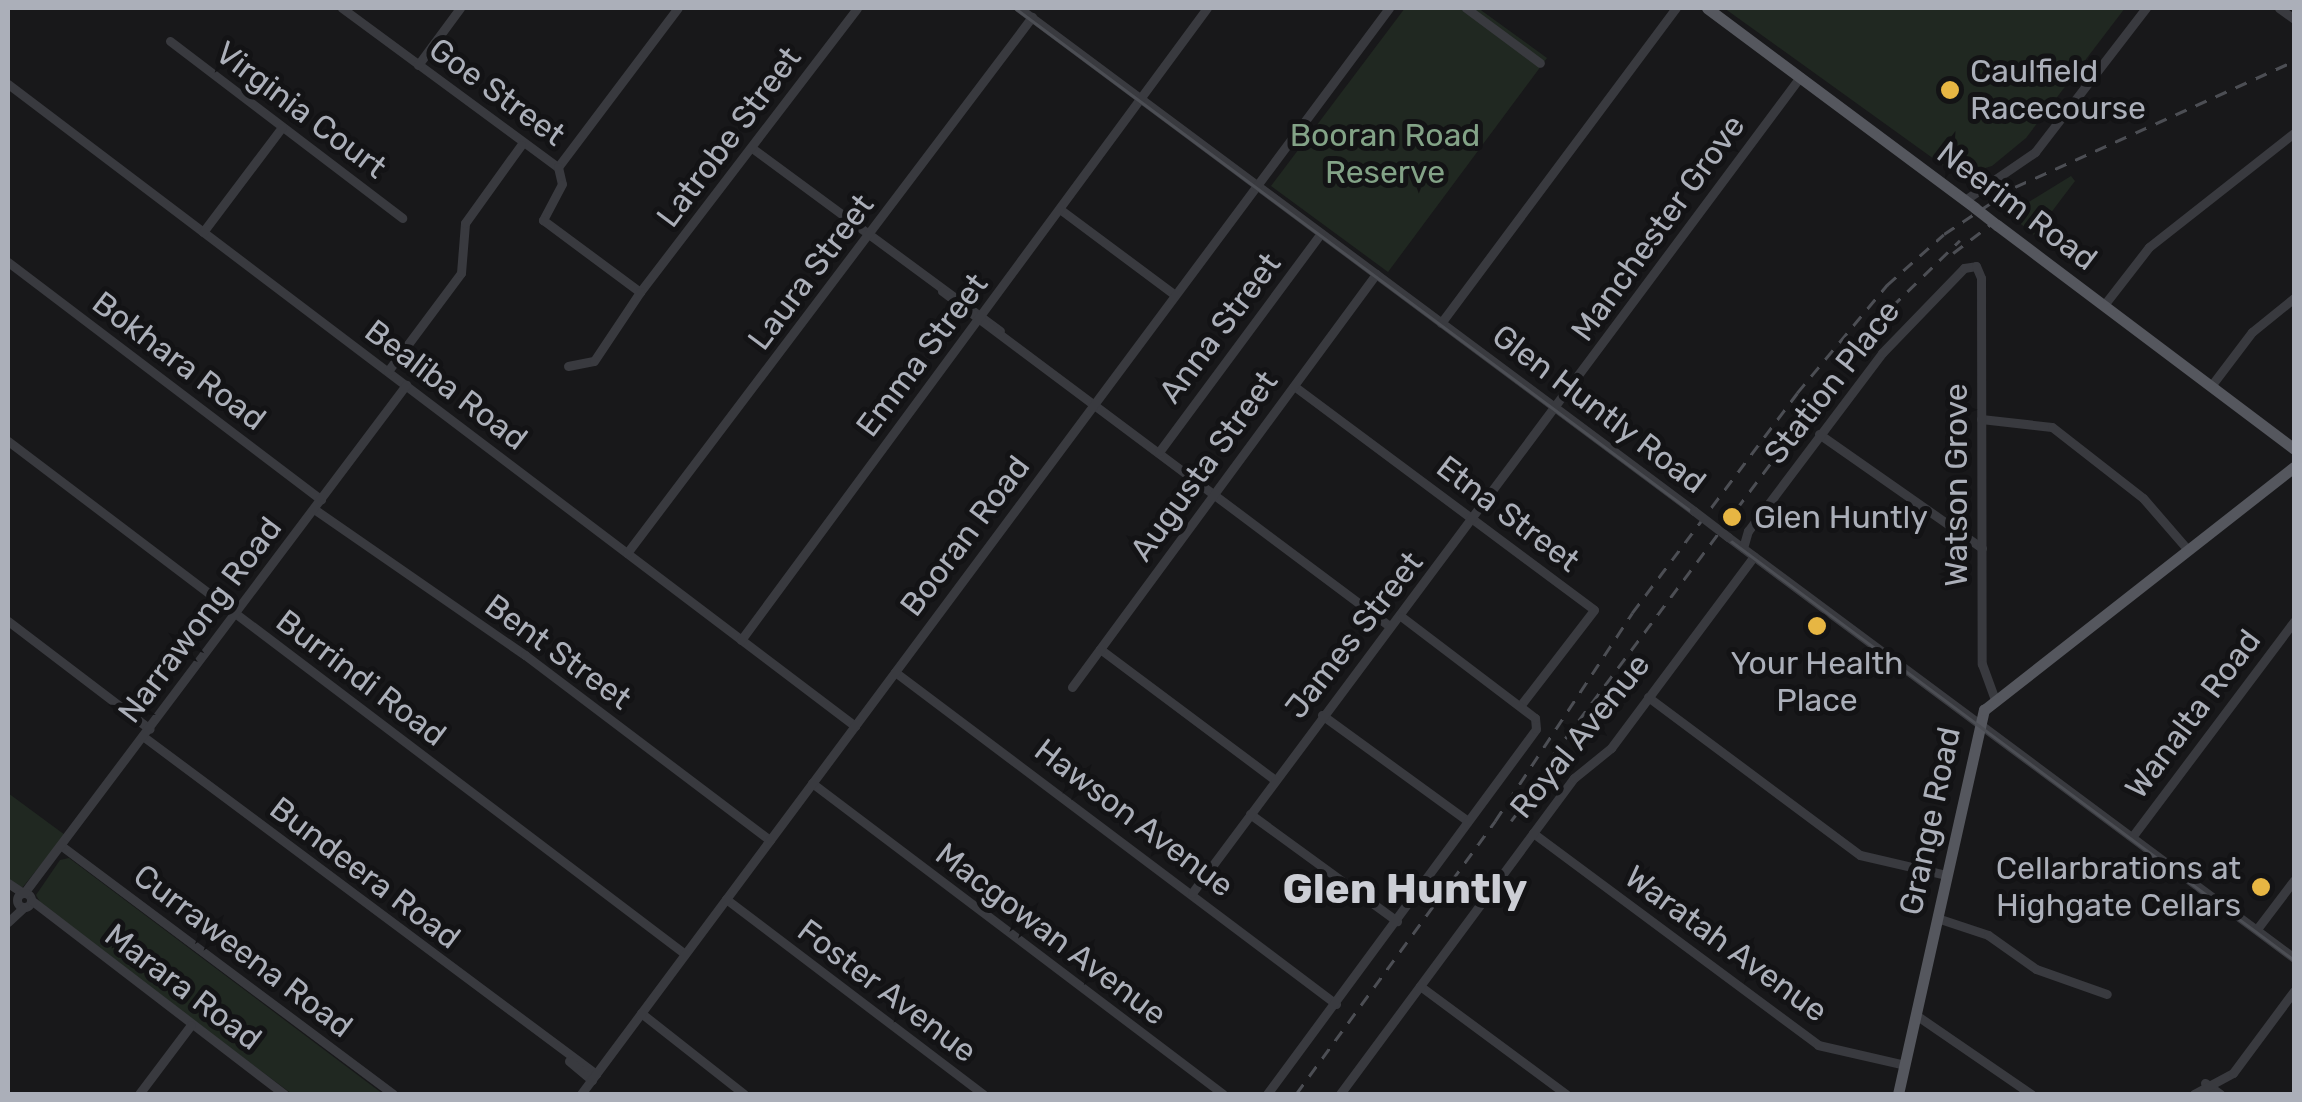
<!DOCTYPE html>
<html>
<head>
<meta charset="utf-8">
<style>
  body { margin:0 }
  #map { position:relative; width:2302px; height:1102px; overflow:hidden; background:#18181a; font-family:Rubik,sans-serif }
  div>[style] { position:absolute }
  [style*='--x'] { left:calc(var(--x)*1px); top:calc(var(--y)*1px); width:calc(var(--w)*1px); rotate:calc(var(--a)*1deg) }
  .green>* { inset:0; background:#202821 }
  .minor>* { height:9px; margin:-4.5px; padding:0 4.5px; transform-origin:4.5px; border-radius:4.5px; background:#393a3f }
  .minor>.ring { margin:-4.5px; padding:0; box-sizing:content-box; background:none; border:9px solid #393a3f; border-radius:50% }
  .major>* { height:11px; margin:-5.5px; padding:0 5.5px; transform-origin:5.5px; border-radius:5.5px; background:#55575e }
  .tram>* { height:2.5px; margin:-1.25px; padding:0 1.25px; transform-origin:1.25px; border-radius:1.25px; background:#4c4e54 }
  .rail>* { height:2.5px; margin-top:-1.25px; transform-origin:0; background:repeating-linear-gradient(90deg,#4c4e54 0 12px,transparent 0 22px) }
  .minor-bridge>* { height:9px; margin:-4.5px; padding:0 4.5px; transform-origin:4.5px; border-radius:4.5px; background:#393a3f }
  .major-bridge>* { height:11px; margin:-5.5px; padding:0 5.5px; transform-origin:5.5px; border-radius:5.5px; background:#55575e }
  .dots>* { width:28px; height:28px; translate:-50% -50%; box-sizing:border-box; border:5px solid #131315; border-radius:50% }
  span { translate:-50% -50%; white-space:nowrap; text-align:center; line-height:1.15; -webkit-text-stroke:10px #131315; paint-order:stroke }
  .poi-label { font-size:32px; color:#abafb9 }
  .left { translate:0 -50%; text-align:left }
  .right { translate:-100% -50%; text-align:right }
  .street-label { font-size:32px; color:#abafb9 }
  .park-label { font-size:32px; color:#83a387 }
  .district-label { font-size:42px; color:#ccced5; font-weight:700 }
  .frame { position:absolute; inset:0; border:10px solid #abafb9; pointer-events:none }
</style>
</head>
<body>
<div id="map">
  <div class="green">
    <div style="clip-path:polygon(1405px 8px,1478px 8px,1547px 58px,1388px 272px,1271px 186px)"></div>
    <div style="clip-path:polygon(1724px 8px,2125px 8px,2026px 138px,1992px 166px,1965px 174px,1952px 172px)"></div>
    <div style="clip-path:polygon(2071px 176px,2075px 181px,2034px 235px,2009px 214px)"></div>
    <div style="clip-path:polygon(8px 793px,65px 835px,22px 888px,8px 879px)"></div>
    <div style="clip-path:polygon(69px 858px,383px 1094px,292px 1094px,44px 909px,36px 895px,60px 860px)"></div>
  </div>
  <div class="minor">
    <div style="--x:342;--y:8;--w:268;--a:36.4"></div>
    <div style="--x:1019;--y:8;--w:842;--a:36.69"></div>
    <div style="--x:1466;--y:8;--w:92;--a:36.6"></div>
    <div style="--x:2279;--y:8;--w:19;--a:36"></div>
    <div style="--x:170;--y:41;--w:292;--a:37.3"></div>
    <div style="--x:418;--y:65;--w:71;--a:-53.6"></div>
    <div style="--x:8;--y:84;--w:1063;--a:37.16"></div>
    <div style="--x:752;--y:148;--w:308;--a:36.4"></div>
    <div style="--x:558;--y:167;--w:199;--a:-53"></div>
    <div style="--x:558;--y:167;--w:17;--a:77"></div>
    <div style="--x:562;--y:184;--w:41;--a:117.8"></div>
    <div style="--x:543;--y:220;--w:121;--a:36.6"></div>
    <div style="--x:1965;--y:200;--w:85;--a:-34.4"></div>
    <div style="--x:2035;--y:152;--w:182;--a:-52.4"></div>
    <div style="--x:1061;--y:210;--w:142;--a:36.7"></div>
    <div style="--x:203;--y:232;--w:131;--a:-53"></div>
    <div style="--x:8;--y:262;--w:393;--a:37.2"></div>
    <div style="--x:942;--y:291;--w:557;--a:36.83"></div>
    <div style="--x:640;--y:292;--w:357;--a:-52.6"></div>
    <div style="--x:2104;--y:305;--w:73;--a:-52.2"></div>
    <div style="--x:2149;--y:247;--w:184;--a:-38.2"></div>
    <div style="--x:1441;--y:323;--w:393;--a:-53.3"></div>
    <div style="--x:568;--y:366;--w:26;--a:-11"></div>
    <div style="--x:594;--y:361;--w:83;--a:-56.3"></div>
    <div style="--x:388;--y:371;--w:122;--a:-53.3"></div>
    <div style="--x:461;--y:273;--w:50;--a:-85.4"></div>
    <div style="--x:465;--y:223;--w:96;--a:-54.3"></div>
    <div style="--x:1294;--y:386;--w:374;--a:36.7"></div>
    <div style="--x:1594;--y:610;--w:121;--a:127.6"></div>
    <div style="--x:2211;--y:386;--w:68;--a:-52.8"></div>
    <div style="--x:2252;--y:332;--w:54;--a:-39"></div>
    <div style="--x:1981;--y:419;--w:71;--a:6.4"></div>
    <div style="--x:2052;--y:427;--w:115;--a:38"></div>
    <div style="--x:2143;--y:498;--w:69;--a:49.1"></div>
    <div style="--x:1819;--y:434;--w:199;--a:35"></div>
    <div style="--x:8;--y:441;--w:849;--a:37.15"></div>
    <div style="--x:1159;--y:452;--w:272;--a:-53.5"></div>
    <div style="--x:314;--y:509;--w:257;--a:34.7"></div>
    <div style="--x:525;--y:655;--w:307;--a:37.1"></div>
    <div style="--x:1728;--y:537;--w:705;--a:36.64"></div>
    <div style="--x:1743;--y:548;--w:18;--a:-74"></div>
    <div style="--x:1748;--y:531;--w:223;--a:-53"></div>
    <div style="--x:1882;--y:353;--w:118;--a:-46"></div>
    <div style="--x:1964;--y:268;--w:12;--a:-9"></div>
    <div style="--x:1976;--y:266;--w:13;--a:67"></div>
    <div style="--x:1981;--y:278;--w:386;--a:89.9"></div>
    <div style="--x:1982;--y:664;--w:37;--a:70"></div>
    <div style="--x:627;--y:553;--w:672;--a:-52.93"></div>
    <div style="--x:8;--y:621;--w:178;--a:37.3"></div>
    <div style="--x:741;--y:640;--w:785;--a:-53.6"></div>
    <div style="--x:1100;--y:649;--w:219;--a:36.8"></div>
    <div style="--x:895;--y:672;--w:552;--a:36.97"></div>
    <div style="--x:1072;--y:687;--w:513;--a:-53.64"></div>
    <div style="--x:1648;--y:697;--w:264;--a:36.7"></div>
    <div style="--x:1860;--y:855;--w:88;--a:13.1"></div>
    <div style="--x:1322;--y:715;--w:180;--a:36"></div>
    <div style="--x:144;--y:737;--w:564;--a:36.71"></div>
    <div style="--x:812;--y:783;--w:515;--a:37.11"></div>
    <div style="--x:1250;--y:814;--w:182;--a:36.1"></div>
    <div style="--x:1533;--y:833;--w:355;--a:36.6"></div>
    <div style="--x:1818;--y:1045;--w:89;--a:12.9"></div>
    <div style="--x:2132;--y:837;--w:270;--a:-53.1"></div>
    <div style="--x:63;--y:847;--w:412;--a:36.8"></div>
    <div style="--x:8;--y:883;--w:18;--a:34"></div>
    <div style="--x:24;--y:893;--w:636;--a:-53.06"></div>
    <div style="--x:1192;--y:893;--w:1018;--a:-53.31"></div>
    <div class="ring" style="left:17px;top:893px;width:5px;height:5px"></div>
    <div style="--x:726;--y:899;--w:323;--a:37.2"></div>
    <div style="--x:31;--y:900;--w:319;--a:37.5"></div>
    <div style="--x:1937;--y:918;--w:54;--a:18.4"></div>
    <div style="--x:1988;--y:935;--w:59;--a:35.3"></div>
    <div style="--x:2036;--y:969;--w:75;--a:19.4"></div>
    <div style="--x:8;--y:922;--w:22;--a:-43"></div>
    <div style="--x:2257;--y:929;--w:61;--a:-52.9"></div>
    <div style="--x:1420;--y:986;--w:182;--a:36.5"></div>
    <div style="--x:641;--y:1013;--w:131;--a:38.2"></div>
    <div style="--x:1916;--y:1015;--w:140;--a:34.5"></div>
    <div style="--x:569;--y:1061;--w:30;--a:40"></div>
    <div style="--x:2205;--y:1083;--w:19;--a:36"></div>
    <div style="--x:139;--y:1094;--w:86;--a:-53"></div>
    <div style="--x:581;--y:1094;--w:1354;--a:-53.35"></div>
    <div style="--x:1267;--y:1094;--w:453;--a:-53.6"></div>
    <div style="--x:1536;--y:729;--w:11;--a:-95"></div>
    <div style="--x:1535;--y:718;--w:167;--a:-142.8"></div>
    <div style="--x:1340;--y:1094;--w:393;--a:-53.5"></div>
    <div style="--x:1574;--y:778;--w:48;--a:-39"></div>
    <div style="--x:1611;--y:748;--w:239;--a:-53.3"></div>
    <div style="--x:2194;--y:1094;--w:44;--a:-28.3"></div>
    <div style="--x:2233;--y:1073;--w:102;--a:-53.4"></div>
  </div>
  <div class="major">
    <div style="--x:1707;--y:8;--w:334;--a:36.7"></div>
    <div style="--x:1997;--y:225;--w:372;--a:37"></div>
    <div style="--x:1898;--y:1094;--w:394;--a:-77.4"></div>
    <div style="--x:1984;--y:710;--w:394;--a:-38.1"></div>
  </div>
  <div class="tram">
    <div style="--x:1015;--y:8;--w:1594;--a:36.66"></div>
  </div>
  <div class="rail">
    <div style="--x:1953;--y:253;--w:89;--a:-37.3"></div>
    <div style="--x:1552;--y:756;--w:542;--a:-53.26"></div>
    <div style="--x:1876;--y:322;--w:117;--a:-44.3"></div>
    <div style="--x:1511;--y:821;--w:90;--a:-53.1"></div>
    <div style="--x:1296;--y:1094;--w:338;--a:-53.9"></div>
    <div style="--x:1495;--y:821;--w:249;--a:-56.6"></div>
    <div style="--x:1632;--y:613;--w:275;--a:-53.1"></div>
    <div style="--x:1797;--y:393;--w:141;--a:-50.2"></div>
    <div style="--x:1887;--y:285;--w:76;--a:-41.8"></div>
    <div style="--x:1944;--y:234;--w:85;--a:-33.5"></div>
    <div style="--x:2015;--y:187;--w:306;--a:-24.3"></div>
  </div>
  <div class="minor-bridge">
    <div style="--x:1694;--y:511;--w:43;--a:37.4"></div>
  </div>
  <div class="major-bridge">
    <div style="--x:1975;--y:208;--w:28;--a:38"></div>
  </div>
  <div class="dots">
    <div style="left:1950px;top:90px;background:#e7b643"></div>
    <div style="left:1732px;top:517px;background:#e7b643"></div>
    <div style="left:1817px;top:626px;background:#e7b643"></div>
    <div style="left:2261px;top:887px;background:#e7b643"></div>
  </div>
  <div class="poi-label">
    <span class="left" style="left:1970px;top:90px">Caulfield<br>Racecourse</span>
    <span class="left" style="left:1754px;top:517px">Glen Huntly</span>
    <span style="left:1817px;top:682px">Your Health<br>Place</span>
    <span class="right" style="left:2241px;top:887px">Cellarbrations at<br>Highgate Cellars</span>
  </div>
  <div class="street-label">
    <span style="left:497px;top:92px;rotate:36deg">Goe Street</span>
    <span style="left:301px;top:110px;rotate:37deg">Virginia Court</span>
    <span style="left:729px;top:137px;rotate:-53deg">Latrobe Street</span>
    <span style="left:2017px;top:206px;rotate:37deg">Neerim Road</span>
    <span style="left:1658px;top:228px;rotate:-54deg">Manchester Grove</span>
    <span style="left:811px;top:272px;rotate:-53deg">Laura Street</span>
    <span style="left:1220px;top:328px;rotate:-53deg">Anna Street</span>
    <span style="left:922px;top:355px;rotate:-53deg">Emma Street</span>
    <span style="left:179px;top:361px;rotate:37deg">Bokhara Road</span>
    <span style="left:1832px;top:382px;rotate:-52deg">Station Place</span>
    <span style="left:446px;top:385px;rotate:37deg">Bealiba Road</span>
    <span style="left:1599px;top:409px;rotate:37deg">Glen Huntly Road</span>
    <span style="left:1204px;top:466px;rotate:-54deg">Augusta Street</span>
    <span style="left:1956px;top:485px;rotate:-90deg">Watson Grove</span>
    <span style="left:1508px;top:514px;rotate:37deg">Etna Street</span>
    <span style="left:965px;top:536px;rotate:-53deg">Booran Road</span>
    <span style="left:200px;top:620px;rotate:-53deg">Narrawong Road</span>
    <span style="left:1354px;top:635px;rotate:-52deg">James Street</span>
    <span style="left:558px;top:652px;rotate:36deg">Bent Street</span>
    <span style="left:361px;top:678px;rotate:37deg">Burrindi Road</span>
    <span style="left:2193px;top:714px;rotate:-53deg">Wanalta Road</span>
    <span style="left:1580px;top:736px;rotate:-51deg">Royal Avenue</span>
    <span style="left:1134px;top:818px;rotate:37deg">Hawson Avenue</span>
    <span style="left:1930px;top:821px;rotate:-78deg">Grange Road</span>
    <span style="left:365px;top:873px;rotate:37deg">Bundeera Road</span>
    <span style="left:1051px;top:934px;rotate:37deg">Macgowan Avenue</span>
    <span style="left:1726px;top:944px;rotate:36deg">Waratah Avenue</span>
    <span style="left:243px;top:951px;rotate:37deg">Curraweena Road</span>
    <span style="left:183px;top:987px;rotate:37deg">Marara Road</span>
    <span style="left:887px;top:991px;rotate:37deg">Foster Avenue</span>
  </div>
  <div class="park-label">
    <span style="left:1385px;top:154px">Booran Road<br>Reserve</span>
  </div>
  <div class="district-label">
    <span style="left:1405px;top:889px">Glen Huntly</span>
  </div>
  <div class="frame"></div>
</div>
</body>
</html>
